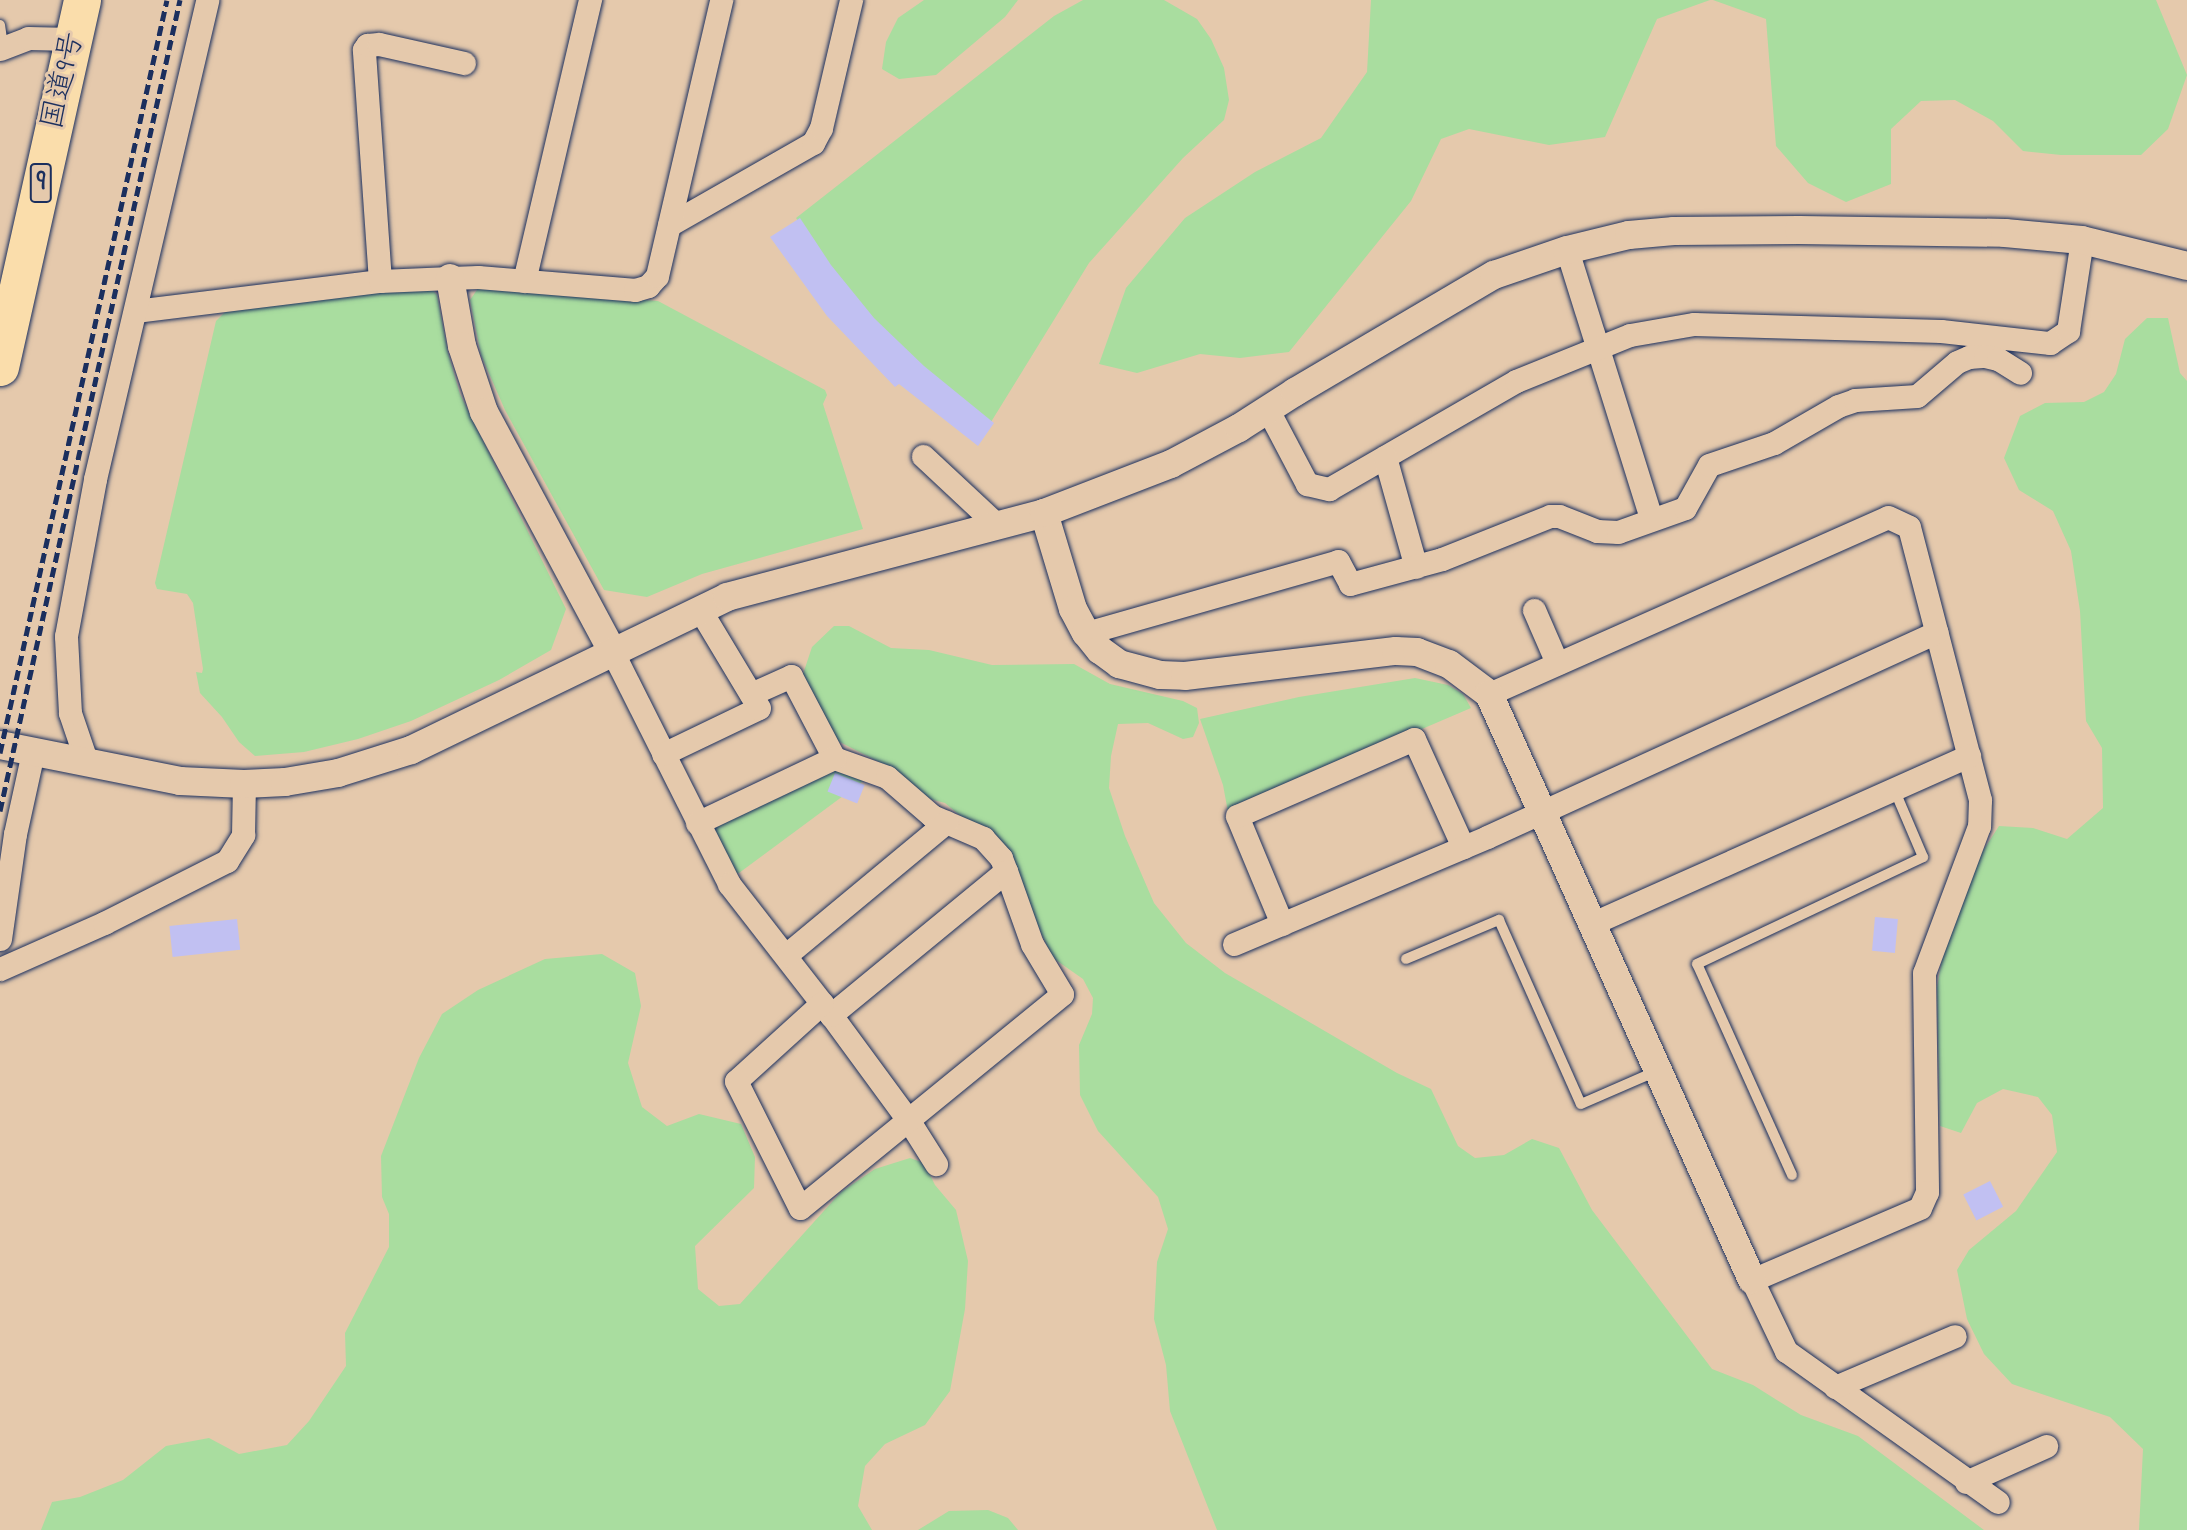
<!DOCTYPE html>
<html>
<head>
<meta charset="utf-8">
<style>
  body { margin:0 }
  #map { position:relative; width:2187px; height:1530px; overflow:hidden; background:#e5c9ac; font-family:"Indie Flower","Klee One",sans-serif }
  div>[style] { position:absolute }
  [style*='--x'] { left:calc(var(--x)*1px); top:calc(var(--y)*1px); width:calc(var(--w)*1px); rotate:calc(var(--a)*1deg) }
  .green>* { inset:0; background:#a9dd9f }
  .building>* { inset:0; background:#c1c0f2; transform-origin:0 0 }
  .roads { filter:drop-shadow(0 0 2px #1b2f5e) drop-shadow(0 0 2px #1b2f5e) }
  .service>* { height:10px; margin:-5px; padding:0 5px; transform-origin:5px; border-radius:5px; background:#e5c9ac }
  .minor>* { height:23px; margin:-11.5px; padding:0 11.5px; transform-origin:11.5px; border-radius:11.5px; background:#e5c9ac }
  .tertiary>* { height:28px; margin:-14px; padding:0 14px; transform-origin:14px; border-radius:14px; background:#e5c9ac }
  .trunk>* { height:37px; margin:-18.5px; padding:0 18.5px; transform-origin:18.5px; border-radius:18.5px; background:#faddab }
  .rail>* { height:5px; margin-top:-2.5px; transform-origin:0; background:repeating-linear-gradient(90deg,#1b2f5e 0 10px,transparent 0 15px) }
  span { translate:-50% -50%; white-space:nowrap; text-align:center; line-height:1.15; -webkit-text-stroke:6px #e5c9ac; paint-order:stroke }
  .shield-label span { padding:2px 5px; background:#e5c9ac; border:2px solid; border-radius:5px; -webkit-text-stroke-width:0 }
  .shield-label { font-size:28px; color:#1b2f5e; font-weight:700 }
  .street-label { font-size:30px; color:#1b2f5e }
</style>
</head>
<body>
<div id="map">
  <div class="green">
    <div style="clip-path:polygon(924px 0,1018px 0,1005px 17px,936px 75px,899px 79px,882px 69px,886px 42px,898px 18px)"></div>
    <div style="clip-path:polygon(1083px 0,1164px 0,1197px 19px,1211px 39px,1224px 68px,1229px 100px,1224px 120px,1183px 158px,1089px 263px,991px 422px,951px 393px,860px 308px,796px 218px,1054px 16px)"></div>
    <div style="clip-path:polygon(1371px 0,1710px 0,1657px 19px,1605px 137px,1549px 145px,1469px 129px,1441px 139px,1411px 201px,1289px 352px,1240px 358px,1200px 354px,1137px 373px,1099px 364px,1126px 288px,1185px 218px,1255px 172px,1321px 138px,1367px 72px)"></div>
    <div style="clip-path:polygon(1713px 0,2156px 0,2187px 75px,2168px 129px,2141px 155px,2061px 155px,2023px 151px,1993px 121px,1955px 100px,1921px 101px,1891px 129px,1891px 184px,1846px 202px,1808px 183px,1776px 146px,1766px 19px)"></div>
    <div style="clip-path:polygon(427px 284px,437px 295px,448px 353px,460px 394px,566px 609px,551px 650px,499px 680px,411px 721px,358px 739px,304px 752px,255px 756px,239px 742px,222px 717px,200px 693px,196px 672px,202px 673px,203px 669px,193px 603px,187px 594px,157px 589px,155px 583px,216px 321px,230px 307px)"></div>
    <div style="clip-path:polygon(479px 287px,658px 301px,825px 390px,827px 395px,823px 404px,863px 529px,702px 574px,647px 597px,604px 590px,505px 410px,481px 355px,470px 300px)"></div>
    <div style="clip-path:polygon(2147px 318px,2168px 318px,2180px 373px,2187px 381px,2187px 1530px,2139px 1530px,2143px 1449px,2110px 1417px,2012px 1384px,1984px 1354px,1967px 1319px,1957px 1270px,1969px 1250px,2016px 1211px,2057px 1152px,2052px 1115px,2038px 1097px,2003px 1089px,1977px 1103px,1961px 1133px,1940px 1126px,1937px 988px,1942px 959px,1970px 871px,1999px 826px,2033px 828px,2067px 839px,2103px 808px,2102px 748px,2086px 721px,2080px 611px,2071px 551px,2053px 511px,2019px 490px,2004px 458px,2020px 416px,2045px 403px,2084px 402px,2104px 392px,2116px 374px,2125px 339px)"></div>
    <div style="clip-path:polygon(834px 626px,849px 626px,891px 648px,929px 650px,992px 665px,1074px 664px,1110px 684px,1183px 701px,1197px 708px,1199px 723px,1193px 737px,1183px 739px,1148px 723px,1118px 724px,1111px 756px,1109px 788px,1125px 836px,1154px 903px,1186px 943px,1225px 973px,1397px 1073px,1431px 1089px,1458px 1146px,1475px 1158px,1504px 1155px,1532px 1139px,1559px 1148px,1592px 1210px,1712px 1369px,1753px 1385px,1801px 1415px,1858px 1436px,1984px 1530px,1217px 1530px,1170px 1411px,1166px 1365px,1154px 1319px,1157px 1262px,1168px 1229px,1158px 1197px,1098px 1131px,1080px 1095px,1079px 1045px,1092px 1014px,1093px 998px,1083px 979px,1053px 958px,1026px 902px,963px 818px,945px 803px,926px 798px,906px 787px,879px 762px,834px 739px,802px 677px,812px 647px)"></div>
    <div style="clip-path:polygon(1415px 678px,1448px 685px,1463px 694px,1471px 708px,1228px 812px,1223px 785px,1200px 719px,1299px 697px)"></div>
    <div style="clip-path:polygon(835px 766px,866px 779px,739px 873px,734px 873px,714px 833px,716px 826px)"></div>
    <div style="clip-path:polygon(602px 954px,635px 973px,641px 1006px,628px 1063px,642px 1107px,667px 1126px,699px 1114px,741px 1124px,755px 1157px,754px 1188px,695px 1246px,698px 1289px,719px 1306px,740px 1304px,841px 1192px,875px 1169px,910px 1158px,924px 1163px,935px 1185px,956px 1210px,968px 1261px,965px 1309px,950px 1391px,925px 1425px,885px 1444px,865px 1466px,858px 1506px,872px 1530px,41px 1530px,52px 1502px,80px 1497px,123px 1480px,166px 1446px,209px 1438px,239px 1454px,287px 1445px,309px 1421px,346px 1366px,345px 1333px,389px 1247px,389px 1214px,382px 1197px,381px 1156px,419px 1058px,442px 1014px,478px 990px,545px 959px)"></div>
    <div style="clip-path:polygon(988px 1510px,1008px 1518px,1018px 1530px,918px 1530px,949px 1511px)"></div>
  </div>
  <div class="building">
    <div style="clip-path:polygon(800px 218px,831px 265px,874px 318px,924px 366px,994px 423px,978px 446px,899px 384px,895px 387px,827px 316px,770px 237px)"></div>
    <div style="left:835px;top:773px;width:32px;height:20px;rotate:22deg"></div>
    <div style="left:1875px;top:917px;width:23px;height:34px;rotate:5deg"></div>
    <div style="left:237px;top:919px;width:31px;height:68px;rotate:84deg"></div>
    <div style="left:1990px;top:1181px;width:29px;height:30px;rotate:63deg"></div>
  </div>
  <div class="roads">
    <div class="service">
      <div style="--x:0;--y:25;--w:21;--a:82"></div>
      <div style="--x:1406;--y:959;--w:101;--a:-22.8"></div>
      <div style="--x:1499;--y:920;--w:201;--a:66"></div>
      <div style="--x:1581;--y:1104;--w:83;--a:-23.5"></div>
      <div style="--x:1792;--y:1175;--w:231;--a:-114.2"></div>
      <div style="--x:1697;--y:964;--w:250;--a:-25.3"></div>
      <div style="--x:1923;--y:857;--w:74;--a:-113.1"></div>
    </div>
    <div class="minor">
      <div style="--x:0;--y:49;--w:30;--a:-21"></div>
      <div style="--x:28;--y:38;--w:45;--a:1.3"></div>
      <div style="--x:669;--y:225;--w:166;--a:-29.7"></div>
      <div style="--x:813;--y:143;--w:17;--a:-62"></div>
      <div style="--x:821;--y:128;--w:131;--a:-76.8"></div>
      <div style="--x:1567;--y:250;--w:281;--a:72.6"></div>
      <div style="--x:380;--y:281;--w:232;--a:-94"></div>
      <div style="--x:364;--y:50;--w:6;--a:-59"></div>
      <div style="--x:367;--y:45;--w:12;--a:-5"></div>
      <div style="--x:379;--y:44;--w:87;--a:12.6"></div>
      <div style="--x:524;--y:281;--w:289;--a:-76.8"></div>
      <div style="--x:135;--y:311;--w:247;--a:-7"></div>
      <div style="--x:380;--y:281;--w:70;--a:-2.5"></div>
      <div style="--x:450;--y:278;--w:28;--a:-2"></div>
      <div style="--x:478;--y:277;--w:158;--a:4.7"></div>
      <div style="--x:635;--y:290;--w:14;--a:-17"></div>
      <div style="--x:648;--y:286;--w:13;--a:-48"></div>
      <div style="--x:657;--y:276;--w:283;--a:-76.9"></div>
      <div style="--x:1268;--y:410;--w:84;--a:62.2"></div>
      <div style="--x:1307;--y:484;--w:23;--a:13"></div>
      <div style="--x:1329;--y:489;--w:216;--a:-30"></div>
      <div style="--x:1516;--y:381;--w:123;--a:-22"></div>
      <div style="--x:1630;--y:335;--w:65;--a:-9.8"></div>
      <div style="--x:1694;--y:324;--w:247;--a:1.6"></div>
      <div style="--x:1941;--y:331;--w:110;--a:6.3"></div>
      <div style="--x:2050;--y:343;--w:22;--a:-34"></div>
      <div style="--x:2068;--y:331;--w:92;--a:-81.3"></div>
      <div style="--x:923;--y:456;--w:101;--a:43"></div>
      <div style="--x:1385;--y:457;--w:114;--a:74.3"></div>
      <div style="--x:1534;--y:610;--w:58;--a:66.5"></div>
      <div style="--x:1086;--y:633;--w:262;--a:-15.9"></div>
      <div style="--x:1338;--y:561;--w:26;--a:62"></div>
      <div style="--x:1350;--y:584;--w:95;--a:-15.2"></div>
      <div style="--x:1442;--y:559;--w:116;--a:-21.7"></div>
      <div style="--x:1550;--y:516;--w:9;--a:0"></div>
      <div style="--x:1559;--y:516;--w:41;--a:21.5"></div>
      <div style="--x:1597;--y:531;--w:21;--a:3"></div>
      <div style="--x:1618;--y:532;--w:71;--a:-19.7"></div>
      <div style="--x:1685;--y:508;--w:49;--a:-60.8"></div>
      <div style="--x:1709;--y:465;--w:69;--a:-18.7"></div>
      <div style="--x:1774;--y:443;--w:74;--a:-30"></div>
      <div style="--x:1838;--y:406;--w:18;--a:-19"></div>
      <div style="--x:1855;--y:400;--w:62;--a:-3.7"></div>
      <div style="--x:1917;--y:396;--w:52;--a:-40.4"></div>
      <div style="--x:1957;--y:362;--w:13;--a:-23"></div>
      <div style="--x:1969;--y:357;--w:16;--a:-4"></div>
      <div style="--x:1985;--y:356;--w:13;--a:13"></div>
      <div style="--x:1998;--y:359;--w:26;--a:32"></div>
      <div style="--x:612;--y:651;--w:261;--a:63.3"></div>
      <div style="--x:729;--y:884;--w:166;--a:52.1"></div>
      <div style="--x:831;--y:1015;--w:132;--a:53.7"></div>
      <div style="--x:909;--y:1121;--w:51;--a:57.9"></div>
      <div style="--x:751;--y:694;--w:44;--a:-24.2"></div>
      <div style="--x:791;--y:676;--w:93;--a:62.3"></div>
      <div style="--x:834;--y:758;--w:56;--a:19.7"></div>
      <div style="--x:887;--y:777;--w:60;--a:40.9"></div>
      <div style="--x:932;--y:816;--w:56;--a:23.3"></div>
      <div style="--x:983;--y:838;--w:27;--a:48"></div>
      <div style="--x:1001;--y:858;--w:14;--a:69"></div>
      <div style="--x:1006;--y:871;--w:227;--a:140.6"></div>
      <div style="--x:1489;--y:694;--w:436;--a:-23.9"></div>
      <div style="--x:1888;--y:517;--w:23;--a:25"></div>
      <div style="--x:1909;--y:527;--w:282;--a:75.4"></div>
      <div style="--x:1980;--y:800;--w:26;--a:92"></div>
      <div style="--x:1979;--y:826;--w:157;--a:110.5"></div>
      <div style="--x:1924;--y:973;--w:219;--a:89.2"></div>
      <div style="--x:1927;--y:1192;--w:17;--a:114"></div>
      <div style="--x:1920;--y:1208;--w:183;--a:156.8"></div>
      <div style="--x:1752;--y:1280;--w:79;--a:64.4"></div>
      <div style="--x:1786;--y:1351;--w:260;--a:35.5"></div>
      <div style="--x:663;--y:754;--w:106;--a:-25.6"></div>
      <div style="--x:759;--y:708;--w:114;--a:-121"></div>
      <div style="--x:87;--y:763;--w:53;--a:-108.8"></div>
      <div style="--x:70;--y:713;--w:77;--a:-93"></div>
      <div style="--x:66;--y:636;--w:160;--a:-79.5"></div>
      <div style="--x:95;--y:479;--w:492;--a:-76.8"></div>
      <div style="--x:697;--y:823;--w:152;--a:-25.4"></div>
      <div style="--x:1282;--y:924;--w:117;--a:-112.6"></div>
      <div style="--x:1237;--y:816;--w:193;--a:-23.5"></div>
      <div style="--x:1414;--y:739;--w:119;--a:65.6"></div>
      <div style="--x:1591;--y:924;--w:414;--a:-24"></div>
      <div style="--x:0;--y:939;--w:106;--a:-81.9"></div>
      <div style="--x:15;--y:834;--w:84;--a:-77.6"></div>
      <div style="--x:1234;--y:944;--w:275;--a:-22.9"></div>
      <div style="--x:1487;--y:837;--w:494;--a:-24.5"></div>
      <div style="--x:786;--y:955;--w:208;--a:-39.7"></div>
      <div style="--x:0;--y:969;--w:114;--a:-23.9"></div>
      <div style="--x:104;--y:923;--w:138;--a:-26.8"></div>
      <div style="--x:227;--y:861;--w:31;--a:-58"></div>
      <div style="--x:243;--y:835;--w:51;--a:-88.9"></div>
      <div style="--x:822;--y:1003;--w:116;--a:137.8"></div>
      <div style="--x:736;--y:1081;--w:142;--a:63.3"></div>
      <div style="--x:800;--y:1208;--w:338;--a:-39.2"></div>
      <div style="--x:1062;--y:994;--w:58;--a:-121"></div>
      <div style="--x:1032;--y:944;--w:77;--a:-109.6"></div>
      <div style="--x:1835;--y:1387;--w:130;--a:-23"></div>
      <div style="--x:1966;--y:1482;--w:88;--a:-24.2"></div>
    </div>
    <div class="tertiary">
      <div style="--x:450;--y:278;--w:69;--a:80"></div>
      <div style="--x:462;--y:346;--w:70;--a:71.6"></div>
      <div style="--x:484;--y:412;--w:271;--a:61.8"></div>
      <div style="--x:1044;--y:513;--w:100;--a:73.2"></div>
      <div style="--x:1073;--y:609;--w:27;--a:62"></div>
      <div style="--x:1086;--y:633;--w:22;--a:51"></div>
      <div style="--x:1100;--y:650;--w:24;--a:36"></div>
      <div style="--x:1119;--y:664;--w:42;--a:15"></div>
      <div style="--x:1160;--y:675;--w:25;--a:2"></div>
      <div style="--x:1185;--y:676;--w:212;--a:-6.8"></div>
      <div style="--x:1396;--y:651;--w:21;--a:3"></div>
      <div style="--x:1417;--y:652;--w:34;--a:21"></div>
      <div style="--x:1449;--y:664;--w:50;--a:36.9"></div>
      <div style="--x:1489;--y:694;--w:642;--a:65.83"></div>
      <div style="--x:0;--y:745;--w:184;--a:11.3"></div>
      <div style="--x:180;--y:781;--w:64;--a:2.7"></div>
      <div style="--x:244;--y:784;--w:41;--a:-2.8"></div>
      <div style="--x:285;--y:782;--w:54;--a:-9.6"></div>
      <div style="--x:338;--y:773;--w:77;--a:-17.5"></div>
      <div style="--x:411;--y:750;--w:351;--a:-25.8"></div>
      <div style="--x:727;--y:597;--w:328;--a:-14.8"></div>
      <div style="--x:1044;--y:513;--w:136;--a:-21.1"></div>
      <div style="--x:1171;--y:464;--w:77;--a:-27.9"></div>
      <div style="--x:1239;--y:428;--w:67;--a:-32.7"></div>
      <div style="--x:1295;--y:392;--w:231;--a:-30.5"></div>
      <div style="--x:1494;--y:275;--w:77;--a:-18.9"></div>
      <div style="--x:1567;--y:250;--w:64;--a:-13.6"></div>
      <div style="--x:1629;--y:235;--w:45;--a:-5.1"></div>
      <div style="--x:1674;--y:231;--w:125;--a:-0.5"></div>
      <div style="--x:1799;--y:230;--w:206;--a:0.8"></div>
      <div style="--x:2005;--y:233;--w:77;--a:5.2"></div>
      <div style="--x:2082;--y:240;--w:108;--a:13.9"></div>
    </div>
    <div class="trunk">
      <div style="--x:0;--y:367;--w:376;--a:-77.4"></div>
    </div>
  </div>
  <div class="rail">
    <div style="--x:0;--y:753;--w:771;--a:-77.5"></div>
    <div style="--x:0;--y:811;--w:831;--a:-77.49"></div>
  </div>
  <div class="shield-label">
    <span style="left:41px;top:183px">9</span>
  </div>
  <div class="street-label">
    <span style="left:64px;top:81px;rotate:-77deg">国道9号</span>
  </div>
</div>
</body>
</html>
